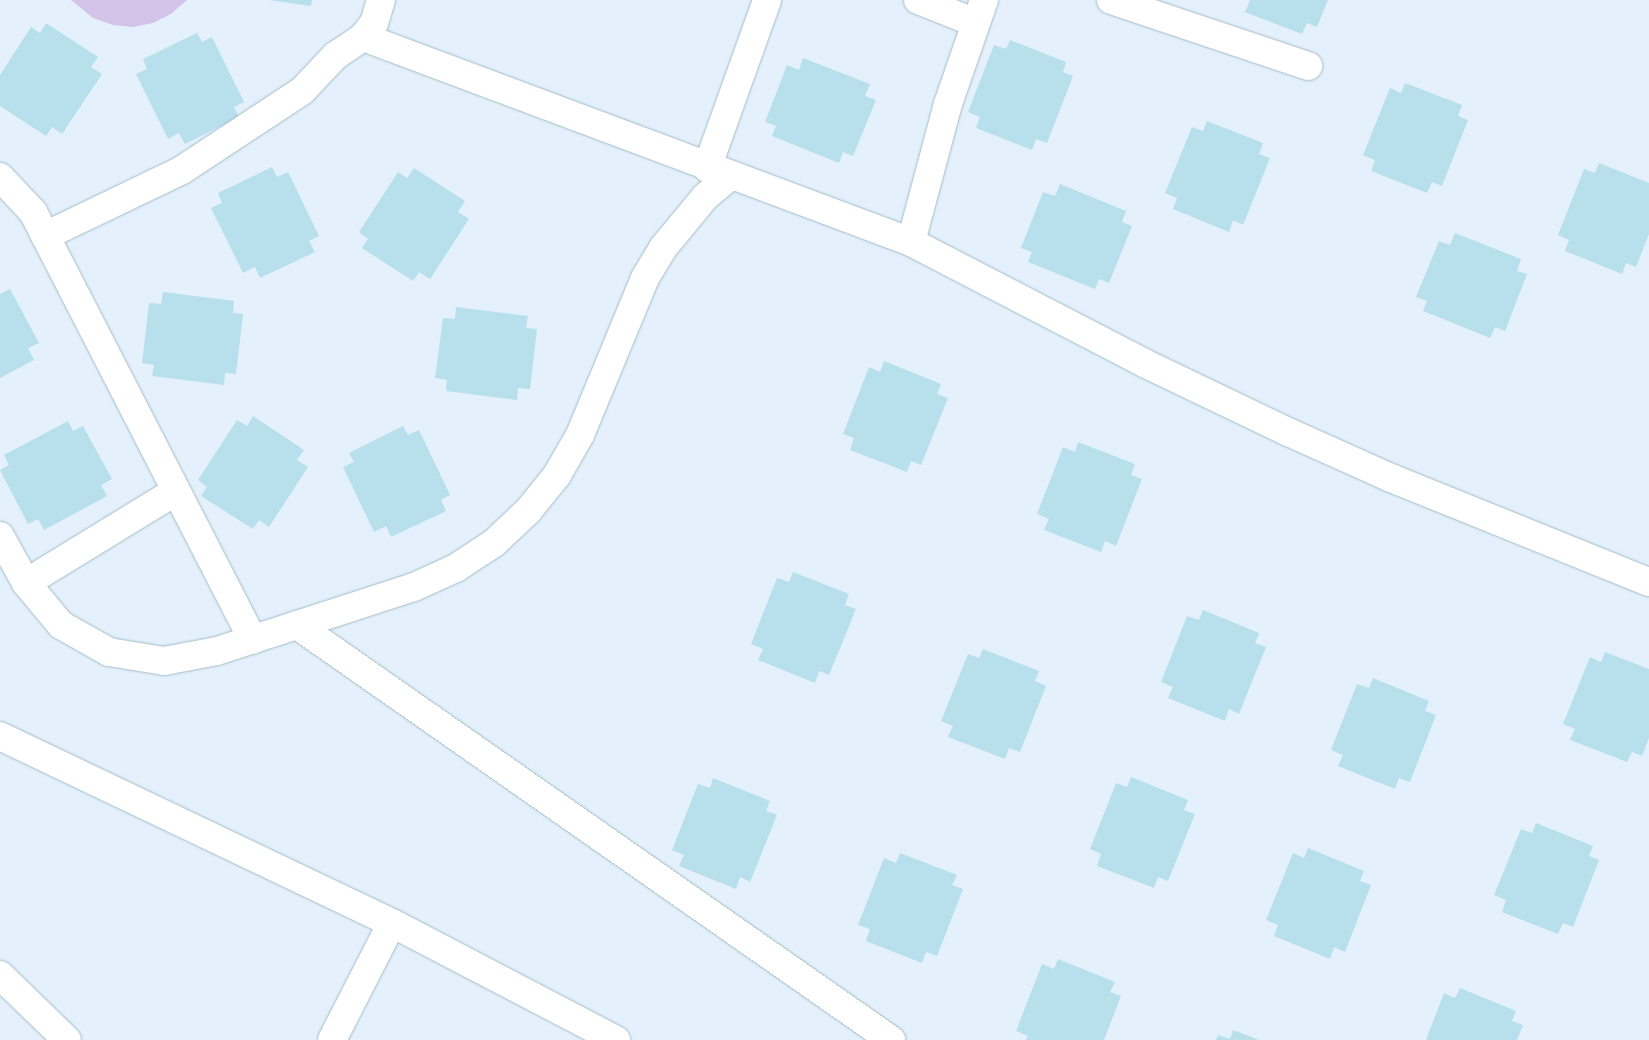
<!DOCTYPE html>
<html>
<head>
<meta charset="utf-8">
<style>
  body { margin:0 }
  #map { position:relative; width:1649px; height:1040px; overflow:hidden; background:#e4f1fc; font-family:Raleway,sans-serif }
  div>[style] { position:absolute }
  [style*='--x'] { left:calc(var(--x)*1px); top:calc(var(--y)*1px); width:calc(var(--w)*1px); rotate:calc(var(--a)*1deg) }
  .green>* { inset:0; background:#d4c3e9 }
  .building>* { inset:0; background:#b7dfec }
  .roads { filter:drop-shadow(0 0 1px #a3bcc6) drop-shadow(0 0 1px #a3bcc6) }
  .minor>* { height:28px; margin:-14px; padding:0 14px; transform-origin:14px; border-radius:14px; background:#fff }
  span { translate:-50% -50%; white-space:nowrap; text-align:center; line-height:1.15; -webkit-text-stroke:5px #eaf5ff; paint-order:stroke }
</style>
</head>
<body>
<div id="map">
  <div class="green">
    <div style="clip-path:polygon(71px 0,187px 0,171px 14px,153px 23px,133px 27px,113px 25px,93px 18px)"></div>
  </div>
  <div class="building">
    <div style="clip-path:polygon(269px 0,312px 0,311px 6px)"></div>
    <div style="clip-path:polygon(1250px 0,1328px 0,1317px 27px,1307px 23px,1302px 34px,1245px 12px)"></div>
    <div style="clip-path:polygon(46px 23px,98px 57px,91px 67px,102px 74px,62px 134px,52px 127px,46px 136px,0 106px,0 75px,31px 27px,40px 33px)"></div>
    <div style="clip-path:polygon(197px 33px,202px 42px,212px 37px,244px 102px,234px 107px,239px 117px,185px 144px,179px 133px,168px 139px,136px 74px,147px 69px,143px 59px)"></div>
    <div style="clip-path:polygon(1010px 40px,1066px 62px,1063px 72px,1073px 76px,1047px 143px,1036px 139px,1032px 150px,976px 128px,980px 117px,968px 112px,994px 45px,1006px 49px)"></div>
    <div style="clip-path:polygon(803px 58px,870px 84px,865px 96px,876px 100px,853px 156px,843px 152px,839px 163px,772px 136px,776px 126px,765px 122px,787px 65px,799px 70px)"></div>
    <div style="clip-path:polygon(1405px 83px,1462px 105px,1458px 116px,1468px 120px,1442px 186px,1432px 182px,1427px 193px,1371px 171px,1375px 160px,1363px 155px,1390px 88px,1401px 93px)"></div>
    <div style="clip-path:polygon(1207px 121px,1263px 143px,1259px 154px,1270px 158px,1243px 225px,1233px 220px,1229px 232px,1173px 209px,1177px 198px,1165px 193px,1192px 127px,1203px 131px)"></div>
    <div style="clip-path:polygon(1599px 163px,1649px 183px,1649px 234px,1636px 267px,1626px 263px,1622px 274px,1565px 251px,1569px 240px,1558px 235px,1584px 169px,1595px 173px)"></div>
    <div style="clip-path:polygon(272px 167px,277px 177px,288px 172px,319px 236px,309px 241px,315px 252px,260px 278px,255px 267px,243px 273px,211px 208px,222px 203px,218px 193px)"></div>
    <div style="clip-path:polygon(414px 168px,465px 201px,458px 212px,469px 219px,430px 279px,419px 272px,413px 281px,362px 248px,368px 239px,359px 232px,398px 172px,407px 178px)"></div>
    <div style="clip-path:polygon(1060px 184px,1126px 211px,1122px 222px,1132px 226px,1109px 283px,1099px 279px,1095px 289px,1028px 262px,1032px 252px,1021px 248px,1043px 192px,1055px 196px)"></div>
    <div style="clip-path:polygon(1455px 233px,1521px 259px,1517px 271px,1527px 274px,1505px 331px,1495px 327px,1490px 338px,1423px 311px,1427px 301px,1416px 297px,1439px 241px,1450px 245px)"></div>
    <div style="clip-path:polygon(10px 289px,39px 343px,28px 348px,34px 360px,0 378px,0 294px)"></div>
    <div style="clip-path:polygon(163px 292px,234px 301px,233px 313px,243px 314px,236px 374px,225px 373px,224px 385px,152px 376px,154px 365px,142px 363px,149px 303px,161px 304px)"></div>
    <div style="clip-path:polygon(456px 307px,528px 316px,526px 328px,537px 329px,530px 389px,518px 388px,517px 400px,446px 391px,447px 380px,435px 378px,443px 318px,455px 319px)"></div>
    <div style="clip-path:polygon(884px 361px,941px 384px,937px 394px,948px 398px,921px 465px,911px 461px,907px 472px,850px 450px,854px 438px,843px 434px,869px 367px,880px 372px)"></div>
    <div style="clip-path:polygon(253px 416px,304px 450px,297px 460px,308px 467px,269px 527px,259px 520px,253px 529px,201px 496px,207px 487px,198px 480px,237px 420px,247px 426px)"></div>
    <div style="clip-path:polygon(68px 421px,73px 431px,83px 426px,112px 479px,101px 485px,107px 496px,44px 530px,38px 519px,28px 524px,0 470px,9px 465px,4px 455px)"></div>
    <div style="clip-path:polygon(403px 426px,408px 435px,419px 430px,450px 495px,441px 500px,446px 511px,391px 537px,386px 526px,374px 532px,343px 467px,354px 462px,349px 453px)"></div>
    <div style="clip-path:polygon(1078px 442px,1135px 464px,1131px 475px,1142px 479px,1116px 546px,1105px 541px,1101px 552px,1044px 530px,1049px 519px,1037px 514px,1063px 447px,1075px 452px)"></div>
    <div style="clip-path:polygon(793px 572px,849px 594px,845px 605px,856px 609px,829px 675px,819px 671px,815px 683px,758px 660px,763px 649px,751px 644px,777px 578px,789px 582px)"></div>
    <div style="clip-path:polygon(1203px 610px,1259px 633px,1255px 643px,1266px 647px,1239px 714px,1229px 709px,1225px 721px,1168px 698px,1173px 687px,1161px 682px,1187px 616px,1199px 620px)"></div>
    <div style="clip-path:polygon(983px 649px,1039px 671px,1035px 681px,1046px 686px,1020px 752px,1009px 748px,1005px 759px,948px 737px,953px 726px,941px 721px,968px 654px,979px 658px)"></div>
    <div style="clip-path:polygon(1605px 652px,1649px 669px,1649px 738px,1642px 756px,1632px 752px,1627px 762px,1570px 740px,1575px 729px,1563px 724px,1590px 657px,1601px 662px)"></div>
    <div style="clip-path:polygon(1373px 678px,1429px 701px,1425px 711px,1436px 715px,1410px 782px,1399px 778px,1395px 789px,1338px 766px,1343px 755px,1331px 750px,1357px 684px,1369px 688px)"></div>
    <div style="clip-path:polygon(1131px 777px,1188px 800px,1184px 810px,1195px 814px,1168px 881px,1158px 877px,1154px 888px,1097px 866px,1101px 854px,1090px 849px,1116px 783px,1127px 787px)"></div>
    <div style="clip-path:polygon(713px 778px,770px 801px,766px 811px,777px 815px,750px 882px,740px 877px,736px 889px,679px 866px,684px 855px,672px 850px,698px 784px,710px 788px)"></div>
    <div style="clip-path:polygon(1536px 823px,1593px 846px,1589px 856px,1599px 860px,1573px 927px,1563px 923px,1558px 934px,1502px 912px,1506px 900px,1494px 895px,1521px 829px,1532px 833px)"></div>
    <div style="clip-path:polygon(1308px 848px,1364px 871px,1360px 881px,1371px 885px,1345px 952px,1334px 947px,1330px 959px,1274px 936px,1278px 925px,1266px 920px,1293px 853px,1304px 858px)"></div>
    <div style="clip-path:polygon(900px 853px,957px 875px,952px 885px,963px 889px,937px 956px,926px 952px,922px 963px,866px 941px,870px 929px,858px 925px,884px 858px,896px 863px)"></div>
    <div style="clip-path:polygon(1058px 959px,1115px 982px,1110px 992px,1121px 996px,1104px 1040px,1026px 1040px,1028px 1036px,1016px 1031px,1042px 964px,1054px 969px)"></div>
    <div style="clip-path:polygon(1460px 988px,1516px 1011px,1512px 1021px,1523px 1025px,1517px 1040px,1426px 1040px,1444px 993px,1455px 998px)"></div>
    <div style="clip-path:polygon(1233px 1030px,1259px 1040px,1216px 1040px,1218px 1035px,1230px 1039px)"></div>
  </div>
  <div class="roads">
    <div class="minor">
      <div style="--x:918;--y:0;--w:62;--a:21.6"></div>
      <div style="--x:1111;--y:0;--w:208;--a:18.5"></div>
      <div style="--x:363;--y:37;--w:585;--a:20.51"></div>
      <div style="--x:911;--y:242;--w:263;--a:27.4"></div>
      <div style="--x:1144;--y:363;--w:157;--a:25.6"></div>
      <div style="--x:1286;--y:431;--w:115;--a:24.1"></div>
      <div style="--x:1391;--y:478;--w:278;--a:22"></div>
      <div style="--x:707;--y:168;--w:178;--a:-70.3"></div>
      <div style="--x:0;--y:177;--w:48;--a:46.7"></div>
      <div style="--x:33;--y:212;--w:481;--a:62.8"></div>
      <div style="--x:45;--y:236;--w:152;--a:-25.7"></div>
      <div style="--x:182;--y:170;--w:144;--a:-33.4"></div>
      <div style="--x:302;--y:91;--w:48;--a:-46.7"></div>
      <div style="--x:335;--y:56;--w:34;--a:-34"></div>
      <div style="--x:363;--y:37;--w:18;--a:-52"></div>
      <div style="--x:374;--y:23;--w:24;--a:-73"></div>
      <div style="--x:911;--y:242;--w:143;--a:-75"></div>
      <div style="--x:948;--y:104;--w:110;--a:-70.9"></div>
      <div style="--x:0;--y:536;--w:54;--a:61"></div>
      <div style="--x:26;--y:583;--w:55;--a:50.2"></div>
      <div style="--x:61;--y:625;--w:55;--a:29.4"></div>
      <div style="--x:109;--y:652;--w:56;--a:9.3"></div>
      <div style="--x:164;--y:661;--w:54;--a:-10.7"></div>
      <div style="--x:217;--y:651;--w:207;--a:-18"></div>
      <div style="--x:414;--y:587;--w:46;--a:-24.3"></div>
      <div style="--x:456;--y:568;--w:45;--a:-33.3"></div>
      <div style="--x:494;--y:543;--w:47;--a:-43.3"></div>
      <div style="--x:528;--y:511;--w:46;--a:-51.1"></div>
      <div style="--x:557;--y:475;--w:46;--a:-60.1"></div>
      <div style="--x:580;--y:435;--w:170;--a:-67.5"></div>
      <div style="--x:645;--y:278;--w:35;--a:-59"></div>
      <div style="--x:663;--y:248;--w:66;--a:-50.5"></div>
      <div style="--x:705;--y:197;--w:33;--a:-40"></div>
      <div style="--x:26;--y:583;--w:176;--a:-31.5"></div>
      <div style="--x:297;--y:625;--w:725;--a:34.94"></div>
      <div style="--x:0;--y:736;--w:434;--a:25.5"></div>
      <div style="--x:392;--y:923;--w:253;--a:27.6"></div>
      <div style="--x:0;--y:975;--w:93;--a:44.1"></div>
      <div style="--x:332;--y:1040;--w:131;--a:-62.9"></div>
    </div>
  </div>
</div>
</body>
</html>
